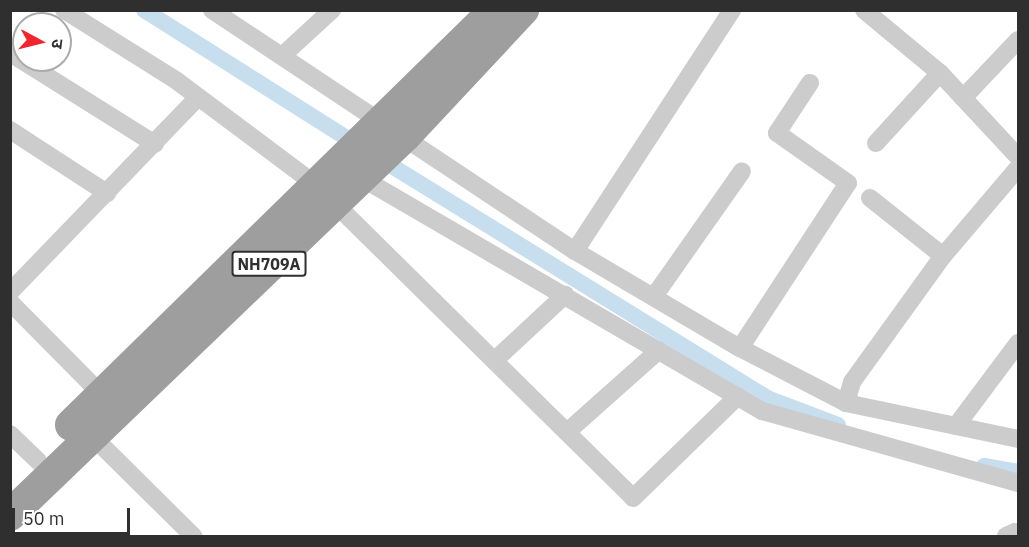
<!DOCTYPE html>
<html>
<head>
<meta charset="utf-8">
<style>
  body { margin:0 }
  #map { position:relative; width:1029px; height:547px; overflow:hidden; background:#fff; font-family:"IBM Plex Sans","Noto Sans Devanagari",sans-serif }
  div>[style] { position:absolute }
  [style*='--x'] { left:calc(var(--x)*1px); top:calc(var(--y)*1px); width:calc(var(--w)*1px); rotate:calc(var(--a)*1deg) }
  .canal>* { height:16px; margin:-8px; padding:0 8px; transform-origin:8px; border-radius:8px; background:#c6deee }
  .minor>* { height:18px; margin:-9px; padding:0 9px; transform-origin:9px; border-radius:9px; background:#ccc }
  .trunk>* { height:32px; margin:-16px; padding:0 16px; transform-origin:16px; border-radius:16px; background:#9e9e9e }
  span { translate:-50% -50%; white-space:nowrap; text-align:center; line-height:1.15; -webkit-text-stroke:6px #fff; paint-order:stroke }
  .shield-label span { padding:2px 4px; background:#fff; border:2px solid; border-radius:4px; -webkit-text-stroke-width:0 }
  .shield-label { font-size:16px; color:#2f2f2f; font-weight:700 }
  .frame { position:absolute; inset:0; border:12px solid #2f2f2f; pointer-events:none }
  .north { position:absolute; left:12px; top:12px; width:60px; height:60px; box-sizing:border-box; background:#fff; border:2px solid #acacac; border-radius:50%; rotate:97deg; font-size:16px; font-weight:700; line-height:24px; text-align:center; color:#2f2f2f }
  .north::after { content:''; display:block; margin:auto; width:21px; height:27px; background:#f2242e; clip-path:polygon(50% 0,100% 100%,50% 72%,0 100%) }
  .scale { position:absolute; left:12px; top:508px; width:118px; height:27px; box-sizing:border-box; border:3px solid #2f2f2f; border-top:0; padding-left:8px; font-size:18px; line-height:21px; white-space:nowrap; color:#2f2f2f; -webkit-text-stroke:4px #fff; paint-order:stroke }
</style>
</head>
<body>
<div id="map">
  <div class="canal">
    <div style="--x:144;--y:10;--w:244;--a:32.3"></div>
    <div style="--x:387;--y:163;--w:447;--a:31.7"></div>
    <div style="--x:767;--y:398;--w:76;--a:20.8"></div>
    <div style="--x:984;--y:466;--w:35;--a:10"></div>
  </div>
  <div class="minor">
    <div style="--x:64;--y:10;--w:133;--a:32.1"></div>
    <div style="--x:177;--y:81;--w:174;--a:36.8"></div>
    <div style="--x:316;--y:185;--w:445;--a:44.6"></div>
    <div style="--x:633;--y:498;--w:146;--a:-44.2"></div>
    <div style="--x:212;--y:10;--w:436;--a:33.6"></div>
    <div style="--x:575;--y:251;--w:191;--a:30.5"></div>
    <div style="--x:740;--y:348;--w:119;--a:27.4"></div>
    <div style="--x:846;--y:403;--w:176;--a:11.8"></div>
    <div style="--x:864;--y:10;--w:99;--a:39.7"></div>
    <div style="--x:940;--y:73;--w:115;--a:47.1"></div>
    <div style="--x:10;--y:53;--w:171;--a:32.1"></div>
    <div style="--x:283;--y:55;--w:67;--a:-42.6"></div>
    <div style="--x:963;--y:98;--w:80;--a:-46.5"></div>
    <div style="--x:10;--y:130;--w:116;--a:33"></div>
    <div style="--x:876;--y:143;--w:95;--a:-47.6"></div>
    <div style="--x:360;--y:177;--w:465;--a:30.2"></div>
    <div style="--x:762;--y:411;--w:266;--a:15.7"></div>
    <div style="--x:870;--y:198;--w:93;--a:38.5"></div>
    <div style="--x:575;--y:251;--w:288;--a:-56.9"></div>
    <div style="--x:10;--y:292;--w:271;--a:-46"></div>
    <div style="--x:655;--y:295;--w:151;--a:-54.9"></div>
    <div style="--x:10;--y:302;--w:129;--a:45.3"></div>
    <div style="--x:740;--y:348;--w:197;--a:-56.8"></div>
    <div style="--x:848;--y:183;--w:87;--a:-144.8"></div>
    <div style="--x:777;--y:133;--w:60;--a:-56.6"></div>
    <div style="--x:495;--y:360;--w:96;--a:-42.9"></div>
    <div style="--x:846;--y:403;--w:22;--a:-74"></div>
    <div style="--x:852;--y:382;--w:155;--a:-54.2"></div>
    <div style="--x:943;--y:256;--w:116;--a:-49.6"></div>
    <div style="--x:956;--y:426;--w:104;--a:-53.2"></div>
    <div style="--x:86;--y:430;--w:151;--a:44.7"></div>
    <div style="--x:567;--y:432;--w:123;--a:-41.7"></div>
    <div style="--x:10;--y:434;--w:39;--a:44"></div>
    <div style="--x:1006;--y:536;--w:10;--a:-24"></div>
    <div style="--x:1015;--y:532;--w:4;--a:63"></div>
  </div>
  <div class="trunk">
    <div style="--x:71;--y:425;--w:593;--a:-44.39"></div>
    <div style="--x:10;--y:515;--w:547;--a:-43.82"></div>
    <div style="--x:405;--y:136;--w:173;--a:-46.9"></div>
  </div>
  <div class="shield-label">
    <span style="left:269px;top:264px">NH709A</span>
  </div>
  <div class="frame"></div>
  <div class="north">उ</div>
  <div class="scale">50 m</div>
</div>
</body>
</html>
